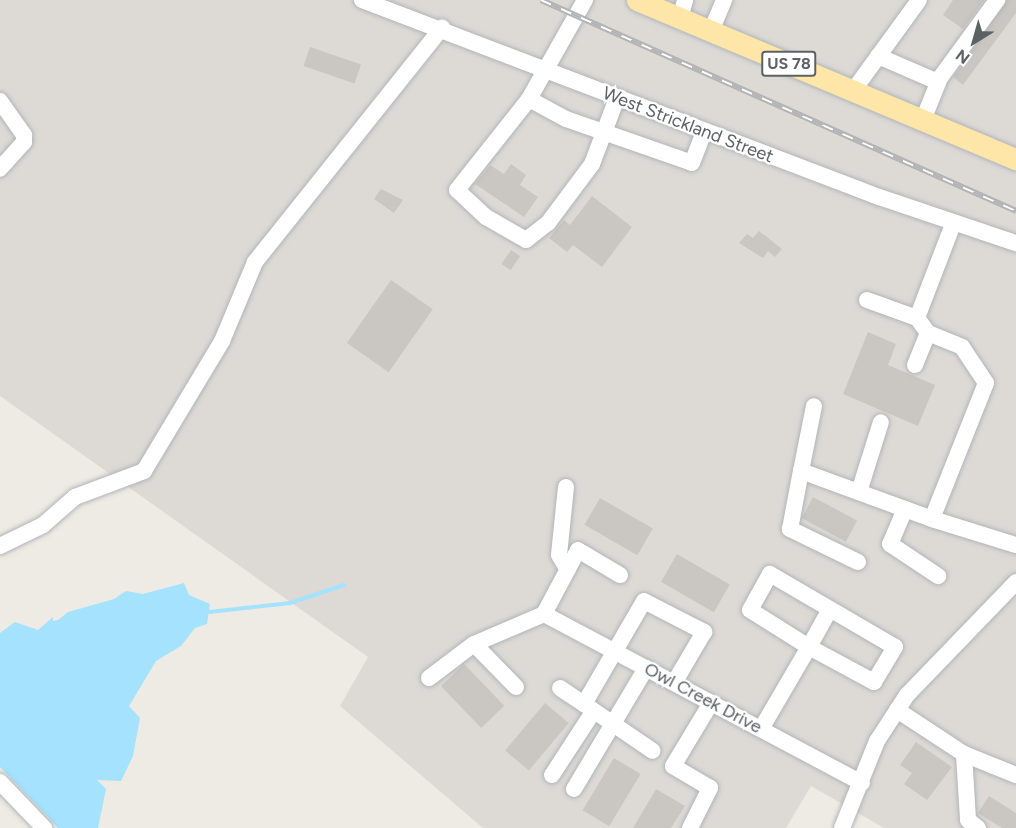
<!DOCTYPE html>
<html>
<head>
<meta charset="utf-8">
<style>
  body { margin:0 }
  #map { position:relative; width:1016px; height:828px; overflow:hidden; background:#eeebe4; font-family:Figtree,sans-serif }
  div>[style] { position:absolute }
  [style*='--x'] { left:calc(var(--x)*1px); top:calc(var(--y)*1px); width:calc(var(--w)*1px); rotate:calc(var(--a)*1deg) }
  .industrial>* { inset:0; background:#dddad6 }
  .water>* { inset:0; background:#a4e2fe }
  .stream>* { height:4px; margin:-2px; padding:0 2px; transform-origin:2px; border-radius:2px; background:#a4e2fe }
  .building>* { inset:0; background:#cac6c1; transform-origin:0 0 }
  .roads { filter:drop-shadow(0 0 2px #b1b5b9) drop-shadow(0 0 2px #b1b5b9) }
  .minor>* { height:16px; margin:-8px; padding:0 8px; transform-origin:8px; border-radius:8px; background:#fff }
  .major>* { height:21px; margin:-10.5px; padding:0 10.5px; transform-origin:10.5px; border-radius:10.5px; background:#fee6a9 }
  .rail>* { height:6px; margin-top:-3px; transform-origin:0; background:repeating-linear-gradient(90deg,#fff 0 11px,#b2b3b4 0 22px); box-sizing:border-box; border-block:2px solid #b2b3b4 }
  span { translate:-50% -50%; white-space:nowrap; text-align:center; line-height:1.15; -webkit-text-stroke:4.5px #fff; paint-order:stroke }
  .shield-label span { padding:2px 4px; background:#fff; border:2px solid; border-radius:4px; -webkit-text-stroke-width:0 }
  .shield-label { font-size:16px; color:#5c6164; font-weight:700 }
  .street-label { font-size:18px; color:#5c6164 }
  .north { position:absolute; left:944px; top:12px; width:60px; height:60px; -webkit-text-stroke:4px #fff; paint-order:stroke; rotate:217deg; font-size:16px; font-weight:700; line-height:24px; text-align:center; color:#5c6164 }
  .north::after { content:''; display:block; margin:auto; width:21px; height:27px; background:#5c6164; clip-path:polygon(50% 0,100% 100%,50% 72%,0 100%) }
</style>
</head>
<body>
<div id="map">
  <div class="industrial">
    <div style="clip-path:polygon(0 0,1016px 0,1016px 828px,884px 828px,811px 786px,786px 828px,483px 828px,340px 706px,368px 657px,0 396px)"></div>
  </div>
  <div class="water">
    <div style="clip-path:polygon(184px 583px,189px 595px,210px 604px,207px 624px,195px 628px,181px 646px,156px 661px,129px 706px,140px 718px,133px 756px,121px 781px,97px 780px,106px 789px,98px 828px,58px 828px,0 767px,0 633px,15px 622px,38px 630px,53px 617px,53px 621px,58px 620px,68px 612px,114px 599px,126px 591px,143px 594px)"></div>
  </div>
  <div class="stream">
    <div style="--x:210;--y:612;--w:81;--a:-6.4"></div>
    <div style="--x:290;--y:603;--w:57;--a:-18.4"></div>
  </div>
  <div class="building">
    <div style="clip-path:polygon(953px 0,984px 0,963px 29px,943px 15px)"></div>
    <div style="clip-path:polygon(1007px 0,1016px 0,1016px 13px,963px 85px,953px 77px)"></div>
    <div style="left:310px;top:47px;width:54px;height:20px;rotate:19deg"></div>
    <div style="clip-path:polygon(511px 164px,526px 175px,520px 185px,538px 197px,524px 217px,475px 184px,490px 165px,504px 174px)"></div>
    <div style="clip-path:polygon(381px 189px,403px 200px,394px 213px,374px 199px)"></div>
    <div style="clip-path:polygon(592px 196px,632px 227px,602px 267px,573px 245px,567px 252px,549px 238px,564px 220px,570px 225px)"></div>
    <div style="clip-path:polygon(759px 231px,782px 249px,775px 257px,768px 251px,763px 258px,739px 243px,747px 234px,753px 238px)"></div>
    <div style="left:511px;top:250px;width:11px;height:17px;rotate:34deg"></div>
    <div style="left:391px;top:280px;width:51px;height:77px;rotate:35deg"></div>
    <div style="clip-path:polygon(868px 332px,896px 344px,888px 365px,935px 385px,918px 426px,843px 394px)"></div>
    <div style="left:813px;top:497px;width:50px;height:24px;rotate:28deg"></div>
    <div style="left:600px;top:498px;width:61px;height:31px;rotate:30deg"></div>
    <div style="left:677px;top:554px;width:61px;height:32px;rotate:30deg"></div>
    <div style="left:464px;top:664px;width:58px;height:32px;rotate:46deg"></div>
    <div style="left:545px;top:703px;width:31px;height:62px;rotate:40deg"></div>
    <div style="clip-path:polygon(916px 742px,952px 767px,927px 800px,904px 784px,912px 773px,900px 765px)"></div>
    <div style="left:614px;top:758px;width:31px;height:61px;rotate:31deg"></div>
    <div style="clip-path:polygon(656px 789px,685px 806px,671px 828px,633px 828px)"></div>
    <div style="clip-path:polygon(989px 796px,1016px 813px,1016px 828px,1002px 828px,978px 813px)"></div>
  </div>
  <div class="roads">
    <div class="minor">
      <div style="--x:362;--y:0;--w:553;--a:20.86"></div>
      <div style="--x:879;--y:197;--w:145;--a:18.6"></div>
      <div style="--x:585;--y:0;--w:114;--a:119.5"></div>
      <div style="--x:529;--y:99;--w:116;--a:128.4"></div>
      <div style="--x:457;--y:190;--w:40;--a:43"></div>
      <div style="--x:486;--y:217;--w:46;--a:29.9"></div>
      <div style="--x:526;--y:240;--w:28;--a:-38"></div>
      <div style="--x:548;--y:223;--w:74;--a:-53.3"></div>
      <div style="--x:592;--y:164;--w:71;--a:-69.3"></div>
      <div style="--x:680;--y:18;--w:19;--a:-74"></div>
      <div style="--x:711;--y:31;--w:34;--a:-67"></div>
      <div style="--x:878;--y:56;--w:65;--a:23.4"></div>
      <div style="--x:853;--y:91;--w:112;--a:-54"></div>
      <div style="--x:529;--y:99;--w:42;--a:28.4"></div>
      <div style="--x:566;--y:119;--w:133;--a:19.2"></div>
      <div style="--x:692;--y:163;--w:33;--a:-69"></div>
      <div style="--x:0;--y:101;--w:42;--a:54.8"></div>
      <div style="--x:24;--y:135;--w:7;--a:90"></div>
      <div style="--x:24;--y:142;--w:36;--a:132"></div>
      <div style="--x:923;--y:120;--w:45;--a:-68"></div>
      <div style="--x:940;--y:78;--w:97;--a:-53.8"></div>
      <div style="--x:867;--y:300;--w:53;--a:19.8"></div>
      <div style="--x:928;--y:333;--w:37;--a:22"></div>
      <div style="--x:962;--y:347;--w:43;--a:56.3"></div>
      <div style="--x:986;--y:383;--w:146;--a:111.7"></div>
      <div style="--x:932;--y:519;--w:88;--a:17.2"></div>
      <div style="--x:915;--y:365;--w:35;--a:-68"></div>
      <div style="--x:928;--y:333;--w:19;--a:-126"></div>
      <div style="--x:917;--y:318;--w:101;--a:-69"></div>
      <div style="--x:801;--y:471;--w:66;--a:-78.7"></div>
      <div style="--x:566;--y:487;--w:68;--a:95.9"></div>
      <div style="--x:559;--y:555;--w:17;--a:59"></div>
      <div style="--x:859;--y:492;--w:73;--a:-72.6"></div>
      <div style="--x:905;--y:509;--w:38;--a:113"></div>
      <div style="--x:890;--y:544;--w:58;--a:33.7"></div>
      <div style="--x:0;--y:546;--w:48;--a:-26"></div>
      <div style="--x:43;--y:525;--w:43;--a:-41.2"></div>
      <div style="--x:75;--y:497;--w:74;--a:-20.6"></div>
      <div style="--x:144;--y:471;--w:152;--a:-59"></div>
      <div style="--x:222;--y:341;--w:86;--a:-67.3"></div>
      <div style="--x:255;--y:262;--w:300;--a:-51.4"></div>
      <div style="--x:858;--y:562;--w:76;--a:-154.1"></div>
      <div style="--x:790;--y:529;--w:59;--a:-79.3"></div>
      <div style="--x:801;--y:471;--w:140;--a:20.1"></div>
      <div style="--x:544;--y:614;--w:360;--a:28"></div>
      <div style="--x:429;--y:678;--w:56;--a:-37.1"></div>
      <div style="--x:516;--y:687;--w:60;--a:-134.3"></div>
      <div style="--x:474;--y:644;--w:76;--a:-23.2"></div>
      <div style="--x:544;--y:614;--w:72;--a:-62"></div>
      <div style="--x:578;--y:550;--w:49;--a:30.8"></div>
      <div style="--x:560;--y:688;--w:29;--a:34"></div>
      <div style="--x:584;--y:704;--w:119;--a:-59.8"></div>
      <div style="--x:644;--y:601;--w:68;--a:27.3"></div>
      <div style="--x:704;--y:632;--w:59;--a:120.5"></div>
      <div style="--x:584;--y:704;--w:83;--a:34.3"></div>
      <div style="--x:897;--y:710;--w:80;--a:33.3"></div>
      <div style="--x:964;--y:754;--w:56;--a:22"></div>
      <div style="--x:761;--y:729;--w:95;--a:-59.7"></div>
      <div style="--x:809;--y:647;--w:74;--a:28.3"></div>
      <div style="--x:874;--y:682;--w:41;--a:-59"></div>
      <div style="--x:895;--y:647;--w:145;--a:-149.7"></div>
      <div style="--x:770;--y:574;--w:41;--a:119.1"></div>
      <div style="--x:750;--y:610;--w:70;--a:32.1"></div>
      <div style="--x:809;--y:647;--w:43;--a:-61.1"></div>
      <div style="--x:964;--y:754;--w:66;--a:86.5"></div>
      <div style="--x:968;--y:820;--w:13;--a:39"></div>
      <div style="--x:552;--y:775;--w:75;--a:-56.9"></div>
      <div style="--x:0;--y:782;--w:64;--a:46.3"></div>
      <div style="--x:574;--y:789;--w:141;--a:-59.2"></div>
      <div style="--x:690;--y:828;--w:45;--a:-63.4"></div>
      <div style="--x:710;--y:788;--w:43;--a:-149.3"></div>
      <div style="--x:673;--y:766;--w:74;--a:-58.9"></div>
      <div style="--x:842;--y:828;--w:94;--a:-68.1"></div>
      <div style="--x:877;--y:741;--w:55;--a:-56.9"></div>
      <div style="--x:907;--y:695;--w:157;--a:-46"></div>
    </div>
    <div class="major">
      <div style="--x:637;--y:0;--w:411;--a:22.8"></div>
    </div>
  </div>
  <div class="rail">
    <div style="--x:541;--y:0;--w:520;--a:23.95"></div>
  </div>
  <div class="shield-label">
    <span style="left:789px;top:64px">US 78</span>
  </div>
  <div class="street-label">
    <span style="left:688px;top:125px;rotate:21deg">West Strickland Street</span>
    <span style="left:703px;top:698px;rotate:28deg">Owl Creek Drive</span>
  </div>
  <div class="north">N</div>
</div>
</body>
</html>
